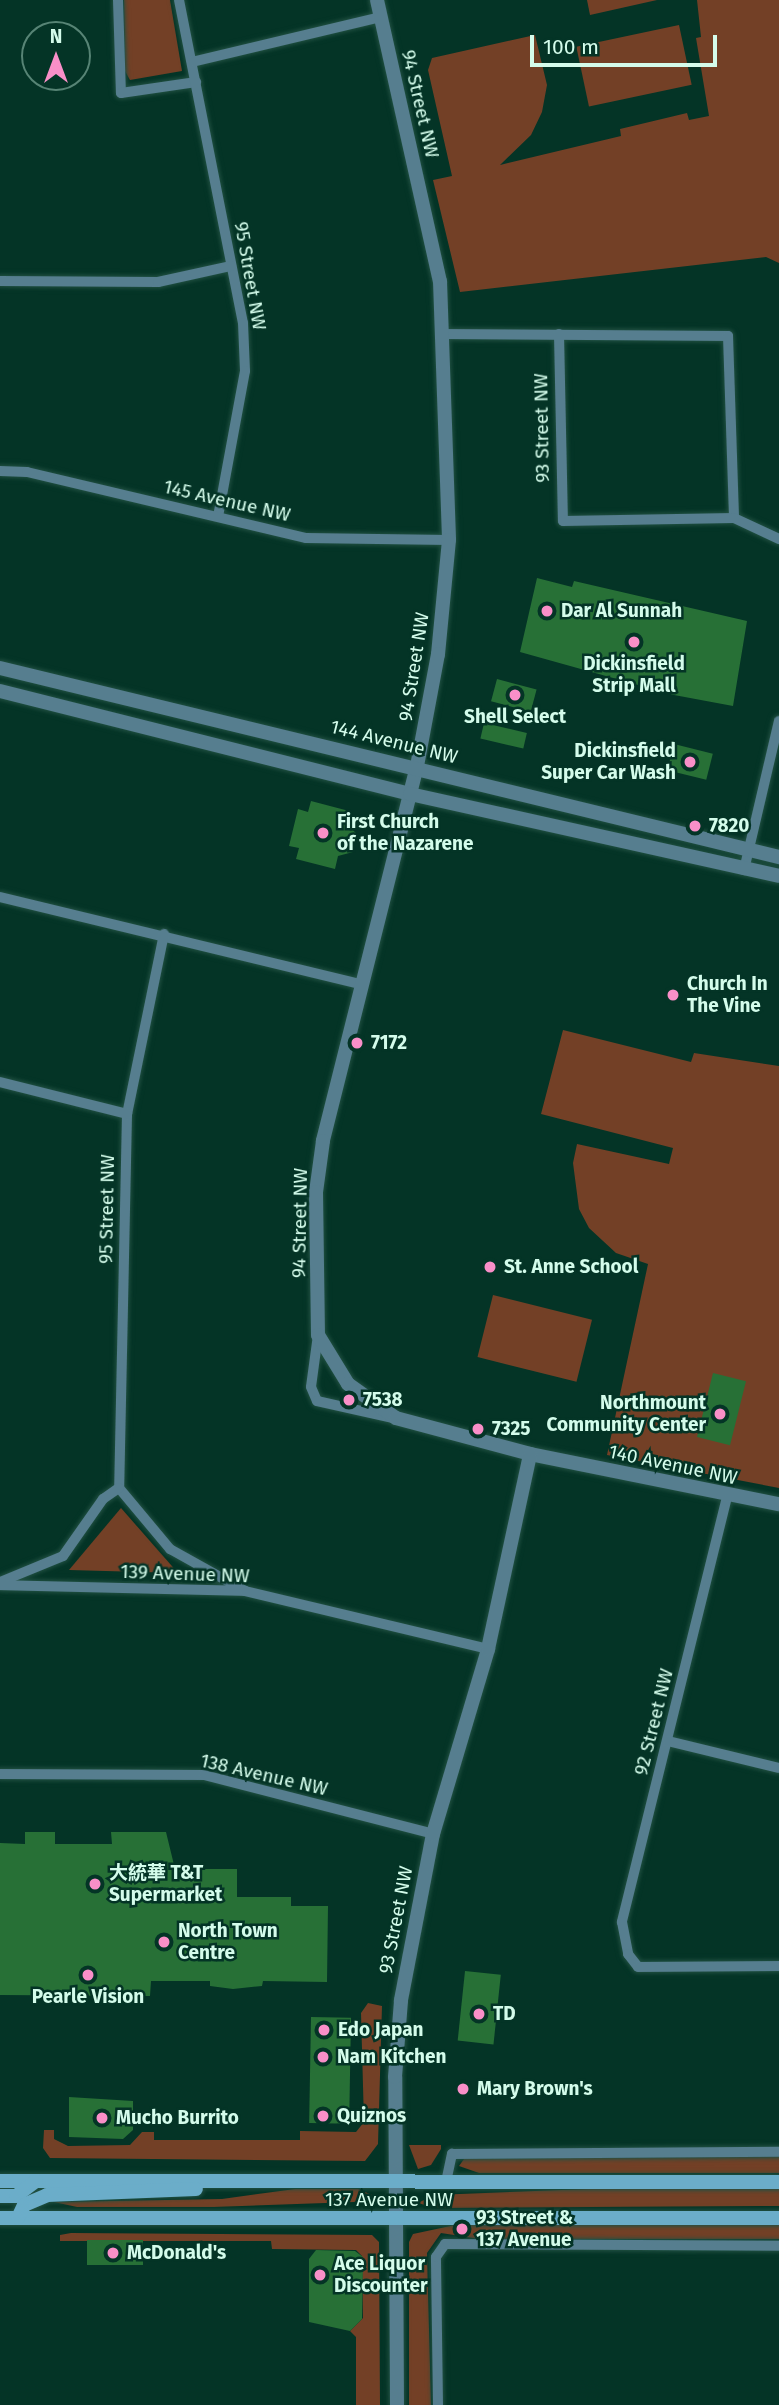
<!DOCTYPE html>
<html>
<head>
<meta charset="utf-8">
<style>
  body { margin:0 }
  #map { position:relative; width:779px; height:2405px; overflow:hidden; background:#043426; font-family:"Fira Sans","Noto Sans SC",sans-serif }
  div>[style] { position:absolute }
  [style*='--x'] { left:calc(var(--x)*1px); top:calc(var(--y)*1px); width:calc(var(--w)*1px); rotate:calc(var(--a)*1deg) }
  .green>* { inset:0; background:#734026; transform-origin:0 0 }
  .building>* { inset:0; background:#277036; transform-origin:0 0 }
  .roads { filter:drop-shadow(0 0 2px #215042) drop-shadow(0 0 2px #215042) }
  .minor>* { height:10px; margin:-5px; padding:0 5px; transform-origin:5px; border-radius:5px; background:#567e8f }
  .tertiary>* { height:14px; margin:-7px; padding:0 7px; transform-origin:7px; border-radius:7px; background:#567e8f }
  .secondary>* { height:14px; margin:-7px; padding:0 7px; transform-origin:7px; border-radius:7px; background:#6badc9 }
  .dots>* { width:19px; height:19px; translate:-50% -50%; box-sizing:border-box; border:4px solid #043426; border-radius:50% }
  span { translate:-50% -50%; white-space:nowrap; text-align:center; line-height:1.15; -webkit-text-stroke:5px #043426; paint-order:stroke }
  .street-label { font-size:19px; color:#d4fceb }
  .poi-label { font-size:19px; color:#d4fceb; font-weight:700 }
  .left { translate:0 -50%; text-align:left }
  .right { translate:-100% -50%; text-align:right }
  .north { position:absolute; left:21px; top:21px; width:70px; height:70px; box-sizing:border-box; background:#043426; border:2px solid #578475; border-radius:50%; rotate:0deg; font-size:19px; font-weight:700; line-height:28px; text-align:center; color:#d4fceb }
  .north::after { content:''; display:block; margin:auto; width:24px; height:32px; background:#f98fc8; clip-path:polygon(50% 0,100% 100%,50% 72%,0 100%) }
  .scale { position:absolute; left:530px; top:35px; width:187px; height:32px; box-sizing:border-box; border:4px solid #d4fceb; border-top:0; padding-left:9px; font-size:21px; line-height:24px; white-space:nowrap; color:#d4fceb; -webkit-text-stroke:5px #043426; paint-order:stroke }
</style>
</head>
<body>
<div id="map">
  <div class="green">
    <div style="clip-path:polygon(124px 0,170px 0,182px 71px,130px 80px,125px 71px)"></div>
    <div style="clip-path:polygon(587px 0,657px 0,590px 15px)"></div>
    <div style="clip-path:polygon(697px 0,779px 0,779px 263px,766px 257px,460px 292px,433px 180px,452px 176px,428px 70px,432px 58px,535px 35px,547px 85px,542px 112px,531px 135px,500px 165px,621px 136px,620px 129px,687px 113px,689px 120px,709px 116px,696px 38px,701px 37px)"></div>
    <div style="left:679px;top:25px;width:61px;height:105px;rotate:78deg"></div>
    <div style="clip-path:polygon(563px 1030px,691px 1062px,694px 1053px,779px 1066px,779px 1488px,607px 1455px,648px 1264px,616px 1253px,589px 1228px,579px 1209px,573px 1163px,577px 1144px,669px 1164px,673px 1148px,541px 1114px)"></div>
    <div style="left:493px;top:1295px;width:102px;height:64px;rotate:14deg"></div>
    <div style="clip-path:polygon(121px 1508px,178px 1573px,69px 1570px)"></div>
    <div style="clip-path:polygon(368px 2003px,382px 2006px,378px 2144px,365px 2161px,50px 2158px,43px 2148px,44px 2130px,54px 2130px,54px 2139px,68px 2146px,130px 2145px,142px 2132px,154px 2132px,154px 2140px,300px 2140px,300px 2131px,356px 2132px,364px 2122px,361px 2013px)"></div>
    <div style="clip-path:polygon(409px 2145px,441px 2145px,441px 2149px,431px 2165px,418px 2169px)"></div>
    <div style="clip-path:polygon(779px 2156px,779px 2173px,479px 2173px,459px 2166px,464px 2159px)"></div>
    <div style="clip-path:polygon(295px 2189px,358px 2189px,372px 2195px,354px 2202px,214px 2207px,77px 2207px,54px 2202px,222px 2199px)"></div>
    <div style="clip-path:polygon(588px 2189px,779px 2189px,779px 2206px,435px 2208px,418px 2203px,434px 2195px)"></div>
    <div style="clip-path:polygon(455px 2225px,779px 2225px,779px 2239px,479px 2239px,441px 2233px,427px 2253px,431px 2405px,409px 2405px,409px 2242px,413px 2234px)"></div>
    <div style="clip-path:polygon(71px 2233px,372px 2235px,379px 2242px,380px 2405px,356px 2405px,356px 2337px,350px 2331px,363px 2318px,362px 2256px,356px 2250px,272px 2249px,271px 2241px,60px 2241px,60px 2235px)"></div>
  </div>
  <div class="building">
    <div style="clip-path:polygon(537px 578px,572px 587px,574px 581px,747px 621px,733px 706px,674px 695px,520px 652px)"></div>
    <div style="left:497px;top:679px;width:41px;height:23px;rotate:15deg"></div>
    <div style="left:484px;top:723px;width:44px;height:16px;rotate:13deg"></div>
    <div style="left:674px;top:744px;width:40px;height:27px;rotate:14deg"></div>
    <div style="clip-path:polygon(311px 801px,349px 811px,346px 824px,357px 834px,353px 852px,338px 856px,335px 869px,296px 859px,299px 848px,289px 846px,298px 809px,308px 812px)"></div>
    <div style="left:713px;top:1373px;width:34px;height:66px;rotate:14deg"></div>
    <div style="clip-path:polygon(25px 1832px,55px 1832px,55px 1844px,112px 1844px,111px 1832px,166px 1832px,175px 1869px,237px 1869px,237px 1897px,291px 1897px,291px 1906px,328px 1906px,327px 1982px,263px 1981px,262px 1986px,233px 1989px,210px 1986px,210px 1981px,151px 1981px,150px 1996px,0 1995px,0 1843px,25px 1844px)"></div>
    <div style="left:465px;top:1971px;width:36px;height:70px;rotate:6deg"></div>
    <div style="left:311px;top:2017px;width:40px;height:106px;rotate:1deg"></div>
    <div style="clip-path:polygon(69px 2097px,133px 2101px,133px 2130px,123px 2139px,69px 2137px)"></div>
    <div style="left:87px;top:2240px;width:56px;height:25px"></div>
    <div style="clip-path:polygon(316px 2250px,355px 2251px,363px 2257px,362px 2319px,350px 2331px,309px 2322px,309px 2259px)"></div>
  </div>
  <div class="roads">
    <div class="minor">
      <div style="--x:118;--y:0;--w:93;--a:88.2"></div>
      <div style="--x:121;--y:93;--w:76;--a:-8.3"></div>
      <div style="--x:179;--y:0;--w:329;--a:78.8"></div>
      <div style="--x:243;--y:323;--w:48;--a:87.6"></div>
      <div style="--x:245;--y:371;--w:148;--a:100.5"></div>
      <div style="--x:192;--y:62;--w:194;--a:-13.4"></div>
      <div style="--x:0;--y:281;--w:158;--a:0.4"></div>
      <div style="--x:158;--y:282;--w:75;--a:-12.4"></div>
      <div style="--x:445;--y:334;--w:283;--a:0.4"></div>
      <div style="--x:728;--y:336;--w:182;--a:88.1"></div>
      <div style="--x:559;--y:334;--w:187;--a:88.8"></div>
      <div style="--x:563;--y:521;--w:171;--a:-1"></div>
      <div style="--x:734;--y:518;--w:50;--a:25"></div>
      <div style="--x:0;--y:471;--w:27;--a:2"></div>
      <div style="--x:27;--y:472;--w:287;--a:13.3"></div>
      <div style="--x:306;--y:538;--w:143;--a:0.8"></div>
      <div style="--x:744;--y:870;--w:153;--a:-76.8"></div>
      <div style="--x:0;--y:897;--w:370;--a:13.6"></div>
      <div style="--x:164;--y:934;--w:184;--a:101.6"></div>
      <div style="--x:127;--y:1114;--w:374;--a:91.2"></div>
      <div style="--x:119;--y:1488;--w:80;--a:50.1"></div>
      <div style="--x:170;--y:1549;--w:86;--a:29.2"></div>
      <div style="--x:0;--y:1082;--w:131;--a:14.1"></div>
      <div style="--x:318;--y:1335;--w:52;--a:97.7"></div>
      <div style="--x:311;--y:1387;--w:15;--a:67"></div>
      <div style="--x:317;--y:1401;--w:78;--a:12.6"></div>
      <div style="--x:727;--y:1497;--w:438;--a:103.9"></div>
      <div style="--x:622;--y:1922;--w:33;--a:79"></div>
      <div style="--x:628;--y:1954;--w:16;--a:52"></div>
      <div style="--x:638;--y:1967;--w:141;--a:-0.4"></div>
      <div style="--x:0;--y:1582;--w:68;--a:-22.4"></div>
      <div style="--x:63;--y:1556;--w:70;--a:-54.9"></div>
      <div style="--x:103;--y:1499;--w:19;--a:-35"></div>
      <div style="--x:0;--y:1585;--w:245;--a:1.4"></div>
      <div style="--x:245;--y:1591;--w:250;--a:13.4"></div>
      <div style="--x:668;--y:1741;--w:114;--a:13.7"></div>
      <div style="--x:0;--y:1774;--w:204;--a:0.3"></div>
      <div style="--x:204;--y:1775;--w:236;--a:14.4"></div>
      <div style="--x:446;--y:2182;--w:29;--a:-78"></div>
      <div style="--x:452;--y:2154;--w:327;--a:-0.4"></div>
      <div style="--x:438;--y:2405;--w:148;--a:-90.8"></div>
      <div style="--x:436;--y:2257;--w:16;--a:-55"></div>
      <div style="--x:445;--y:2244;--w:334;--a:0.3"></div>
    </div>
    <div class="tertiary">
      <div style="--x:377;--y:0;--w:288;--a:77.4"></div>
      <div style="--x:440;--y:281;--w:259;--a:88"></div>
      <div style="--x:449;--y:540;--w:115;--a:95.5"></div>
      <div style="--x:438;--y:654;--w:114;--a:100.6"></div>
      <div style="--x:417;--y:766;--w:387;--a:104.1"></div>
      <div style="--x:323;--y:1141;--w:51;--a:97.8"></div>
      <div style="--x:316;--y:1192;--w:143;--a:89.2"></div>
      <div style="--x:318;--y:1335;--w:57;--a:58.5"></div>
      <div style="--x:348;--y:1384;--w:59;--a:35.3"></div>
      <div style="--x:396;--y:1418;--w:139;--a:15"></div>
      <div style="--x:530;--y:1454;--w:254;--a:11.4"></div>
      <div style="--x:0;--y:668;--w:802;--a:13.64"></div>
      <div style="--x:0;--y:691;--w:423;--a:14.1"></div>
      <div style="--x:410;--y:794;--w:378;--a:12.5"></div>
      <div style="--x:397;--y:2405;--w:328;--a:-90.3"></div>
      <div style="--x:395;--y:2077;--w:77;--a:-85.5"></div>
      <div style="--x:401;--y:2000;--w:169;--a:-79.1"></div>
      <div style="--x:433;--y:1834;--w:193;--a:-73.4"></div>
      <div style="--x:488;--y:1649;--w:199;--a:-77.8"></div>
    </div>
    <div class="secondary">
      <div style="--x:0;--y:2181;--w:779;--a:0.07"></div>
      <div style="--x:0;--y:2196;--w:16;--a:0"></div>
      <div style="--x:16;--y:2196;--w:25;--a:-37"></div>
      <div style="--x:0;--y:2218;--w:779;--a:0"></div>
      <div style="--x:18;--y:2218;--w:14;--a:-65"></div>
      <div style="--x:24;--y:2205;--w:25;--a:-23"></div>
      <div style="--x:47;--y:2195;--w:149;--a:-2.3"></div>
    </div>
  </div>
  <div class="dots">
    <div style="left:547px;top:611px;background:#f98fc8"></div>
    <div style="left:634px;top:642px;background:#f98fc8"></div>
    <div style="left:515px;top:695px;background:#f98fc8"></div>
    <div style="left:690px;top:762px;background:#f98fc8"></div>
    <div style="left:695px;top:826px;background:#f98fc8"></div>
    <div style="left:323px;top:833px;background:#f98fc8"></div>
    <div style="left:673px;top:995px;background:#f98fc8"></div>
    <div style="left:357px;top:1043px;background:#f98fc8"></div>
    <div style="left:490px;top:1267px;background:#f98fc8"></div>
    <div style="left:349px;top:1400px;background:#f98fc8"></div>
    <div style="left:720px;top:1414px;background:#f98fc8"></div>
    <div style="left:478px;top:1429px;background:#f98fc8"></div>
    <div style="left:95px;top:1884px;background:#f98fc8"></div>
    <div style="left:164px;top:1942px;background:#f98fc8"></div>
    <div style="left:88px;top:1975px;background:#f98fc8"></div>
    <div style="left:479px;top:2014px;background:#f98fc8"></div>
    <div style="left:324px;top:2030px;background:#f98fc8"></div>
    <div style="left:323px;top:2057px;background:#f98fc8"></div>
    <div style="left:463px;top:2089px;background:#f98fc8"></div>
    <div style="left:323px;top:2116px;background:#f98fc8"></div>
    <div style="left:102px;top:2118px;background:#f98fc8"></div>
    <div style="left:462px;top:2229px;background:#f98fc8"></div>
    <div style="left:113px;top:2253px;background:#f98fc8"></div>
    <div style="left:320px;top:2275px;background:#f98fc8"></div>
  </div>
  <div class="street-label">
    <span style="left:420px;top:104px;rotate:77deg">94 Street NW</span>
    <span style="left:250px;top:276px;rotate:80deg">95 Street NW</span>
    <span style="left:542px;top:428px;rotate:-91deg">93 Street NW</span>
    <span style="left:227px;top:501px;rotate:13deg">145 Avenue NW</span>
    <span style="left:414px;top:667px;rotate:-81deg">94 Street NW</span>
    <span style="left:394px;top:742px;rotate:14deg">144 Avenue NW</span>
    <span style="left:107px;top:1209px;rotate:-89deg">95 Street NW</span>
    <span style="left:300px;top:1223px;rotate:-89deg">94 Street NW</span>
    <span style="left:673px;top:1465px;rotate:12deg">140 Avenue NW</span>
    <span style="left:185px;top:1574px;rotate:2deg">139 Avenue NW</span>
    <span style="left:654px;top:1722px;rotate:-76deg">92 Street NW</span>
    <span style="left:264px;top:1775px;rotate:13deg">138 Avenue NW</span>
    <span style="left:396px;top:1920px;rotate:-79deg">93 Street NW</span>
    <span style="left:389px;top:2200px">137 Avenue NW</span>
  </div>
  <div class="poi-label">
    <span class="left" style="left:561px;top:611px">Dar Al Sunnah</span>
    <span style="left:634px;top:675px">Dickinsfield<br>Strip Mall</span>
    <span style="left:515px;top:717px">Shell Select</span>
    <span class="right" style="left:676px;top:762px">Dickinsfield<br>Super Car Wash</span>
    <span class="left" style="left:337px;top:833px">First Church<br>of the Nazarene</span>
    <span class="left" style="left:709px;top:826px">7820</span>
    <span class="left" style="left:687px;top:995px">Church In<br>The Vine</span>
    <span class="left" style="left:371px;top:1043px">7172</span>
    <span class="left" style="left:504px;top:1267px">St. Anne School</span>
    <span class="left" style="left:363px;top:1400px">7538</span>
    <span class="right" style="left:706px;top:1414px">Northmount<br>Community Center</span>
    <span class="left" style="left:492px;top:1429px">7325</span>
    <span class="left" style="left:109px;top:1884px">大統華 T&amp;T<br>Supermarket</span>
    <span class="left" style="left:178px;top:1942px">North Town<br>Centre</span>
    <span style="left:88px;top:1997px">Pearle Vision</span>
    <span class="left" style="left:493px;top:2014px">TD</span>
    <span class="left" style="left:338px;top:2030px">Edo Japan</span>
    <span class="left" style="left:337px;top:2057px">Nam Kitchen</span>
    <span class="left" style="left:477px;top:2089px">Mary Brown's</span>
    <span class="left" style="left:337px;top:2116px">Quiznos</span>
    <span class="left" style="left:116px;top:2118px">Mucho Burrito</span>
    <span class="left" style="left:476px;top:2229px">93 Street &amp;<br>137 Avenue</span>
    <span class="left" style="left:127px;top:2253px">McDonald's</span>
    <span class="left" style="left:334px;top:2275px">Ace Liquor<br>Discounter</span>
  </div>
  <div class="north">N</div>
  <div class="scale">100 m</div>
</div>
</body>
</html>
